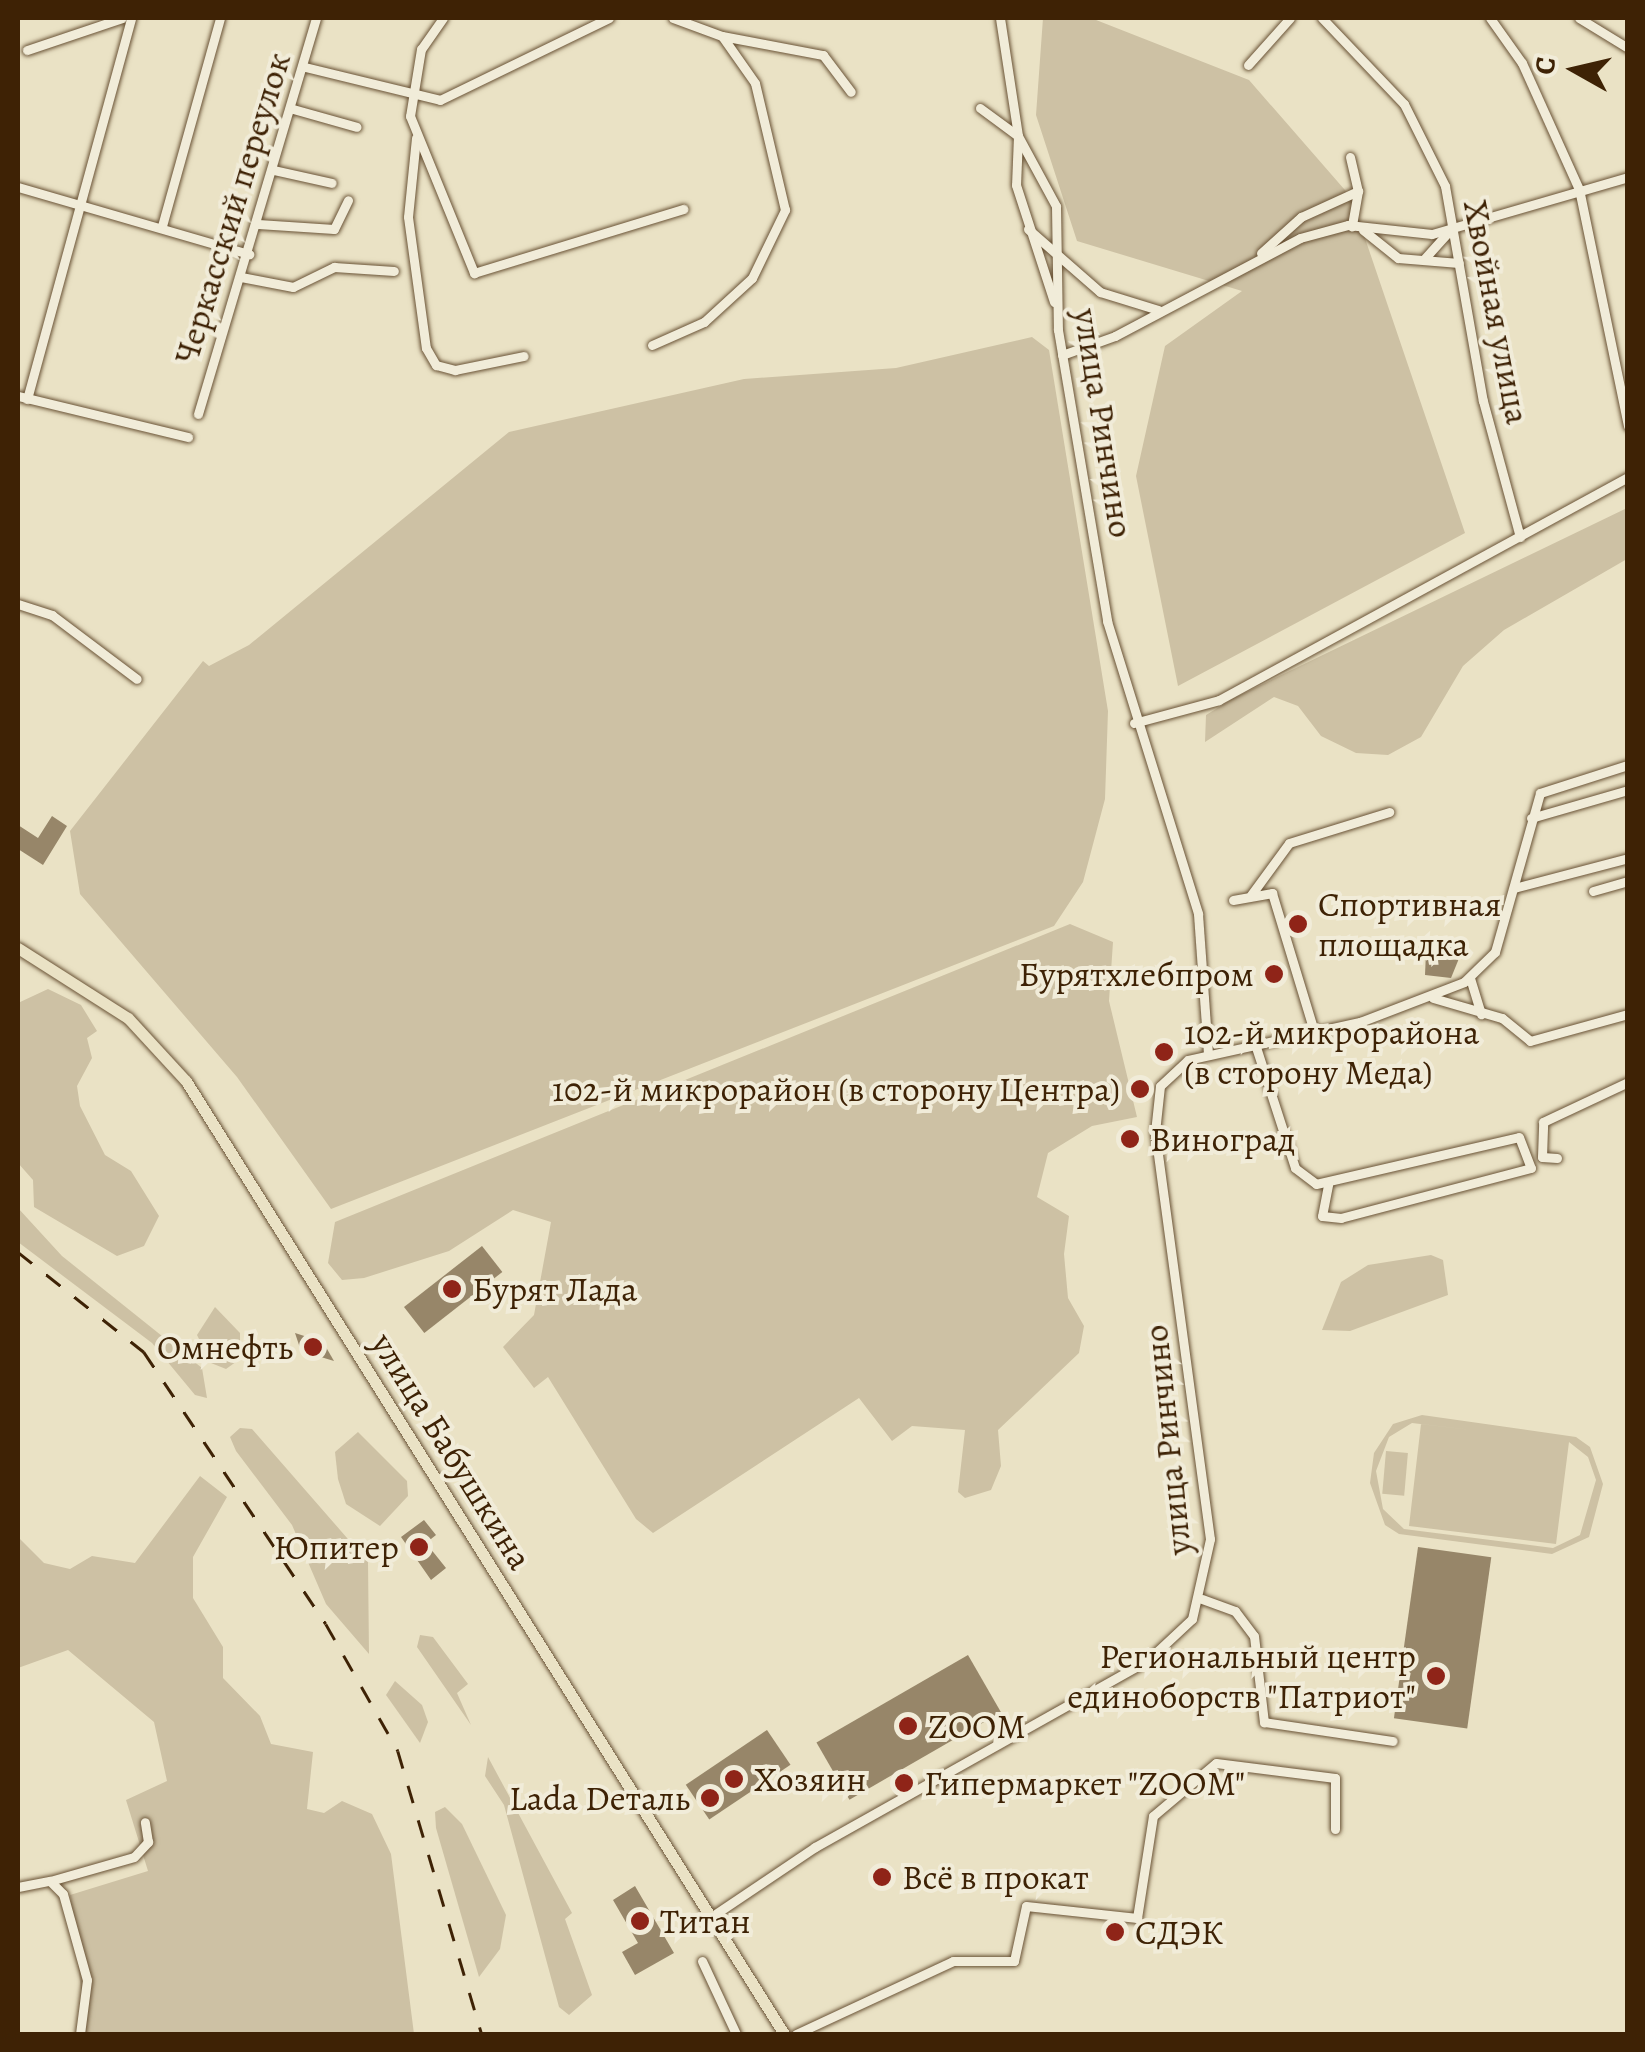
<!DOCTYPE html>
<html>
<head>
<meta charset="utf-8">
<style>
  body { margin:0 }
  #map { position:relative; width:1645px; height:2052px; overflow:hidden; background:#eae2c5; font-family:Alegreya,serif }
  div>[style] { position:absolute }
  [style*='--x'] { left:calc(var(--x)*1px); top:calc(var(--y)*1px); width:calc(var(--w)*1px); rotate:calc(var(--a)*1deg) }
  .green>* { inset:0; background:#cdc1a4; transform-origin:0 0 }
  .building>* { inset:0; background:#978669; transform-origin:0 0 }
  .roads { filter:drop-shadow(0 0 2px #695235) drop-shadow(0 0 2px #695235) }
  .minor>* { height:9px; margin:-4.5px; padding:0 4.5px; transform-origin:4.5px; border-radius:4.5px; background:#f1ecd9 }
  .major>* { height:11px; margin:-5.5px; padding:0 5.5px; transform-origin:5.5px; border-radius:5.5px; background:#eae2c5 }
  .rail>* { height:2.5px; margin-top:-1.25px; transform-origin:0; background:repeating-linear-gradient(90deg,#3e2205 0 18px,transparent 0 36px) }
  .dots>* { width:28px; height:28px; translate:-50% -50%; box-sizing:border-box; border:5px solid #f1ecd9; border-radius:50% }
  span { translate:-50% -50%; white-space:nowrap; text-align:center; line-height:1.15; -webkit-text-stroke:8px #f1ecd9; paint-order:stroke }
  .street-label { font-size:35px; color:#3e2205 }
  .poi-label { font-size:35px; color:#3e2205 }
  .left { translate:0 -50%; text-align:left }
  .right { translate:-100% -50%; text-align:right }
  .frame { position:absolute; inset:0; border:20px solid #3e2205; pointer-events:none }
  .north { position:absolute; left:1525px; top:20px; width:100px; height:100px; -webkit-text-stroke:8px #f1ecd9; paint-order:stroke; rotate:278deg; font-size:28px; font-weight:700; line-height:40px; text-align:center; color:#3e2205 }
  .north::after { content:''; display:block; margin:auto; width:35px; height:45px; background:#3e2205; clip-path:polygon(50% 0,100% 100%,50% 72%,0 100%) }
</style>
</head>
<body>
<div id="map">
  <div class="green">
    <div style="clip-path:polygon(1043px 18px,1091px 18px,1249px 80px,1351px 197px,1465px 533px,1178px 686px,1136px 476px,1165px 346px,1242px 291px,1077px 241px,1036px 115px)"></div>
    <div style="clip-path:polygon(1032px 337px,1049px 350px,1108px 711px,1105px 799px,1083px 882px,1054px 926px,331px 1209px,237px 1077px,80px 894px,70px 831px,203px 661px,209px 666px,249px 645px,509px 432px,744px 379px,896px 368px)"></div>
    <div style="clip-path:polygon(1627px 508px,1627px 559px,1504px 630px,1463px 666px,1421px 737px,1388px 755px,1356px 753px,1321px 736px,1298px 706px,1274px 697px,1205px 742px,1206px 715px,1234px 698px)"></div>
    <div style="clip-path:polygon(1070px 924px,1113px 942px,1109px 1001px,1137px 1117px,1092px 1126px,1048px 1153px,1037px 1197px,1069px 1216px,1064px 1254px,1068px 1298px,1084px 1326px,1079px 1353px,998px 1430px,1001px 1466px,991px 1490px,965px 1498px,958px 1492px,965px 1430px,912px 1426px,892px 1441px,859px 1398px,653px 1533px,636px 1519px,548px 1377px,534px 1388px,503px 1347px,534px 1315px,551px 1222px,513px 1210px,449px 1251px,364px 1278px,342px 1280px,328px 1263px,335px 1222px)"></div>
    <div style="clip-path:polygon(48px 989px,81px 1005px,97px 1031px,87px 1038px,92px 1058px,77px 1086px,80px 1106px,105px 1155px,131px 1171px,159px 1216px,144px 1246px,117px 1256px,34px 1207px,33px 1180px,18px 1163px,18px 1003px)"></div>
    <div style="clip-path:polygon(18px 1208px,62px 1256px,202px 1368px,207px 1398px,195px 1395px,152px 1343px,18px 1242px)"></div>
    <div style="clip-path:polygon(1431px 1255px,1443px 1260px,1448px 1295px,1350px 1331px,1322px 1330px,1341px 1282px,1368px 1265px)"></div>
    <div style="clip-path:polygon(215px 1307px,240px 1333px,240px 1359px,226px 1369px,211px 1363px,197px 1335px)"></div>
    <div style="clip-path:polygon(evenodd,1422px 1415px,1576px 1437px,1590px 1447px,1603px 1484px,1589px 1537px,1552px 1554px,1399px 1534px,1385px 1525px,1370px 1483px,1374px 1453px,1393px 1424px,1422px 1415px,1412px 1423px,1505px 1434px,1421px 1424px,1409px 1526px,1556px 1544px,1569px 1442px,1588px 1457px,1596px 1480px,1580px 1535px,1553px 1548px,1404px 1529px,1383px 1509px,1376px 1471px,1389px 1437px,1412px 1423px)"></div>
    <div style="clip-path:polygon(240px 1428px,252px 1429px,368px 1562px,369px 1654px,326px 1604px,292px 1525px,236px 1451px,230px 1437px)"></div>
    <div style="clip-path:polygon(358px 1432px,407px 1481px,408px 1496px,380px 1526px,346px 1504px,338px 1479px,335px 1452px)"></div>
    <div style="left:1386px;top:1451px;width:22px;height:43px;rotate:5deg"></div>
    <div style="clip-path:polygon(200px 1476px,227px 1497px,193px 1557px,193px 1598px,223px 1647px,223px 1678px,260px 1716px,271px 1744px,313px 1752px,307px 1809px,324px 1813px,342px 1801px,372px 1814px,391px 1854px,414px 2034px,86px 2034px,70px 1895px,148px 1871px,126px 1800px,167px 1781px,154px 1722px,68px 1650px,18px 1668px,18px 1537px,44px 1563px,70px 1569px,92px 1556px,135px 1563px)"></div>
    <div style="clip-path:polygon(420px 1635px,433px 1637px,468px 1684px,457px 1693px,471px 1725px,417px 1647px)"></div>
    <div style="clip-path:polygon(395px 1681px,422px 1705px,428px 1722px,420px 1743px,386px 1695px)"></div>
    <div style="clip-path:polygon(488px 1757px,572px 1913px,565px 1919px,592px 1995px,569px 2015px,559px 2007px,504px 1805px,485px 1776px)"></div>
    <div style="clip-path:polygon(445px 1807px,462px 1824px,506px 1915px,500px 1949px,479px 1977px,436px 1828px,435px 1812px)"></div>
  </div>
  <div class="building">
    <div style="clip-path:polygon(52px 816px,67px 826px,43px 865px,18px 849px,18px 825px,38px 838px)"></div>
    <div style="clip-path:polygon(1436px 943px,1464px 946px,1451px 978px,1425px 975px,1426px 952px)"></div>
    <div style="left:482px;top:1246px;width:33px;height:99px;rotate:52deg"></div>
    <div style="clip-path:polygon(295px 1333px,323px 1342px,334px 1361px,301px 1351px)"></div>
    <div style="clip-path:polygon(424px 1520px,436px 1535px,426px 1543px,446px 1568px,431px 1580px,401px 1537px)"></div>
    <div style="left:1418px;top:1547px;width:74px;height:173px;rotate:8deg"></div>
    <div style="left:968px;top:1655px;width:66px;height:175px;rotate:60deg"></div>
    <div style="left:767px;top:1730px;width:42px;height:98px;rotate:56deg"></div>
    <div style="clip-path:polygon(635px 1886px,674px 1953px,635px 1975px,622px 1952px,638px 1943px,613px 1900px)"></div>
  </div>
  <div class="roads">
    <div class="minor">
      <div style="--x:443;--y:18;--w:38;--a:125"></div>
      <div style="--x:421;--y:49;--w:68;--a:99.3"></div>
      <div style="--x:410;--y:116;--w:170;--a:67.8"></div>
      <div style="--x:474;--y:273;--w:219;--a:-17"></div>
      <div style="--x:673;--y:18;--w:52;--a:20.2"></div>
      <div style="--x:722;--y:36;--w:103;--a:10.7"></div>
      <div style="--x:823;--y:55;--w:46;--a:52.9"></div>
      <div style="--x:1000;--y:18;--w:119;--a:81.3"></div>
      <div style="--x:1018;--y:136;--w:80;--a:61.5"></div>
      <div style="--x:1056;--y:206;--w:124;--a:89.1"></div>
      <div style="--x:1058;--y:330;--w:295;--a:80.4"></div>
      <div style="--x:1107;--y:621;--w:307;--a:72.7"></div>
      <div style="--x:1198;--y:914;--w:141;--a:85.9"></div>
      <div style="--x:1322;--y:18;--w:119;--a:46.4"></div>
      <div style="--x:1404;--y:104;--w:92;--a:63.4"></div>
      <div style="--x:1445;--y:186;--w:218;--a:80"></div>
      <div style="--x:1483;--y:401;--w:141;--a:74.8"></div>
      <div style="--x:1490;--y:18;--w:55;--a:54.6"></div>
      <div style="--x:1522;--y:63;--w:138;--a:65.7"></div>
      <div style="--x:1579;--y:189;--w:242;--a:78.3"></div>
      <div style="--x:1579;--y:18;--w:57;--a:31.5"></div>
      <div style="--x:27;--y:50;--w:100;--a:-18.6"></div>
      <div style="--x:1248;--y:65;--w:63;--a:-48.2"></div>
      <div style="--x:305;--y:67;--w:139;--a:13.7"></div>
      <div style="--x:440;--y:100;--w:188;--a:-25.9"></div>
      <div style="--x:980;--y:108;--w:47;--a:36.4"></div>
      <div style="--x:1018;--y:136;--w:49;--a:92.3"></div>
      <div style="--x:1016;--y:185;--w:123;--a:72"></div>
      <div style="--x:293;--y:109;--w:66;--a:15.7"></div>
      <div style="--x:416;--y:138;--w:79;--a:95.8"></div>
      <div style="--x:408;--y:217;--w:132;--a:82.2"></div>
      <div style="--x:426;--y:348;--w:20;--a:60"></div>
      <div style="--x:436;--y:365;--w:20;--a:15"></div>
      <div style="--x:455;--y:370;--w:70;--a:-11.5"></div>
      <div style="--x:1350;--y:157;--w:35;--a:77"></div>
      <div style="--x:1358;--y:191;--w:36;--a:100"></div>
      <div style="--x:274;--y:170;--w:59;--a:12.6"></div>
      <div style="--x:18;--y:187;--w:241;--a:16.2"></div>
      <div style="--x:258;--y:224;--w:76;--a:3.8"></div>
      <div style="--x:334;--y:229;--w:32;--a:-64"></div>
      <div style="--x:162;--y:226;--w:216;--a:-74.4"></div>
      <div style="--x:1028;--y:229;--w:96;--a:41.2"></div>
      <div style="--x:1100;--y:292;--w:61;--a:17.2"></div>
      <div style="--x:1363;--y:230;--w:45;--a:38.7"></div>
      <div style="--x:1398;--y:258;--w:61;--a:4.7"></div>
      <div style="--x:1261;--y:253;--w:54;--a:-42"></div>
      <div style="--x:1301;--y:217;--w:63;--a:-24.5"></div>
      <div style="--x:1425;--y:258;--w:39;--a:-48"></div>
      <div style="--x:241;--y:277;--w:53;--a:10.9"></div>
      <div style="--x:293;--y:287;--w:46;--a:-26"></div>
      <div style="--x:334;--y:267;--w:60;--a:3.8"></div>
      <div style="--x:652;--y:345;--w:57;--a:-23.9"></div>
      <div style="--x:704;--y:322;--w:65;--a:-42.5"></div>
      <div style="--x:752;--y:278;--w:76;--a:-64.1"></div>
      <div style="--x:785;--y:210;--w:130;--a:-103.3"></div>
      <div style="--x:755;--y:83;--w:57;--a:-125.1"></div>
      <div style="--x:1062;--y:355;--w:56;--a:-19.7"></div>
      <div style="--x:1115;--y:336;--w:209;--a:-27.9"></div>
      <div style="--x:1300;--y:238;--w:50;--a:-15.2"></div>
      <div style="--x:1348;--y:225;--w:84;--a:6.1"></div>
      <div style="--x:1432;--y:234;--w:204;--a:-16.2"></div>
      <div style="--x:18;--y:396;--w:175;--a:13.6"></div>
      <div style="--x:27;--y:399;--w:395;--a:-74.7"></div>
      <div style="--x:198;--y:414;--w:413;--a:-73.4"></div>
      <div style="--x:18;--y:604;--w:36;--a:18"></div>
      <div style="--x:52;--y:615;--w:106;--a:37"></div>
      <div style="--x:1134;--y:723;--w:88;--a:-15.1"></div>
      <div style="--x:1219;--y:700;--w:466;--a:-28.6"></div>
      <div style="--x:1531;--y:818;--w:101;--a:-16.1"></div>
      <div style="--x:1514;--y:888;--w:118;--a:-14.7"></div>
      <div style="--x:1593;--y:891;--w:36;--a:-16"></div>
      <div style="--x:1251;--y:895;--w:64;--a:-53.8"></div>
      <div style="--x:1289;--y:843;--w:105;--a:-17.2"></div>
      <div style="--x:1233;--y:900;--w:40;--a:-10"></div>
      <div style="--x:1272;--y:893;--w:141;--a:73.1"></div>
      <div style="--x:1470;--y:978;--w:38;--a:73"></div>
      <div style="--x:1433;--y:998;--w:72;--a:16.2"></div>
      <div style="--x:1502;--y:1018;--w:36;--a:39"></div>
      <div style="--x:1530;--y:1041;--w:102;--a:-15.4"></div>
      <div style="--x:1255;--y:1044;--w:130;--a:72.1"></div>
      <div style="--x:1295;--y:1168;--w:26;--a:37"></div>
      <div style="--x:1316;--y:1184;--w:208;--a:-13"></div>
      <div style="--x:1519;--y:1137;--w:33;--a:69"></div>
      <div style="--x:1531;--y:1168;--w:196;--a:165.3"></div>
      <div style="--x:1341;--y:1218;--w:19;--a:-174"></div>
      <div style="--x:1322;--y:1216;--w:32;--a:-79"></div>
      <div style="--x:1557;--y:1158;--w:15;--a:-176"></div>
      <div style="--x:1542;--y:1157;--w:35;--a:-88"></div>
      <div style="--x:1543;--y:1122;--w:94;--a:-25.2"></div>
      <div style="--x:1202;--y:1599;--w:35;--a:20"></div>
      <div style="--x:1235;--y:1611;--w:31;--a:53"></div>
      <div style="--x:1254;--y:1636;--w:87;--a:83.4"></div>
      <div style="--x:1264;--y:1722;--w:130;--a:8.4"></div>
      <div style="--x:50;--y:1881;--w:87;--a:-15.9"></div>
      <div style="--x:134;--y:1857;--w:21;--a:-47"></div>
      <div style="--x:148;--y:1842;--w:20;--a:-99"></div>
      <div style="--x:18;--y:1887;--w:33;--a:-11"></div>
      <div style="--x:50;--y:1881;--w:18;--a:45"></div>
      <div style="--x:63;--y:1894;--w:89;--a:74.4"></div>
      <div style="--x:87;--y:1980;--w:54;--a:97.4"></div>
      <div style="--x:708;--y:1919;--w:129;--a:-33.9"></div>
      <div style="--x:815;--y:1847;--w:382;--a:-29.3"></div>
      <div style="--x:1148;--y:1660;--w:60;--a:-43"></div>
      <div style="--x:1192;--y:1619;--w:82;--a:-77.3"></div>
      <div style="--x:1210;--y:1539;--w:411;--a:-97.7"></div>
      <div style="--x:1155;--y:1132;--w:46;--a:-83.8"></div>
      <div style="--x:1160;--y:1086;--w:38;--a:-43"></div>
      <div style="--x:1188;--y:1060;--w:176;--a:-12.5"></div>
      <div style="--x:1360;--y:1022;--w:111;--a:-21"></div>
      <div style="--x:1464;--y:982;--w:43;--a:-44.1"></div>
      <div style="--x:1495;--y:952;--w:165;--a:-74.2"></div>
      <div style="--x:1540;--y:793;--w:92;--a:-17.7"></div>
      <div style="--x:702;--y:1961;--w:81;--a:65"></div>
      <div style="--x:796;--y:2034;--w:173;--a:-24.9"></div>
      <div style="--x:953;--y:1961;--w:61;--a:0"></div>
      <div style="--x:1014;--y:1961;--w:56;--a:-77.7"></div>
      <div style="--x:1026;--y:1906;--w:112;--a:6.2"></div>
      <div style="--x:1137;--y:1918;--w:103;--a:-81.1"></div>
      <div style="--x:1153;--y:1816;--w:82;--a:-40.1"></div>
      <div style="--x:1216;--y:1763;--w:120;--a:7.2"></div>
      <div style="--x:1335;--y:1778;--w:51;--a:90"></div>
    </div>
    <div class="major">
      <div style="--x:18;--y:948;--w:130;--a:32.5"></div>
      <div style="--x:128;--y:1018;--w:86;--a:47.4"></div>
      <div style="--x:186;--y:1081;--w:1125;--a:57.89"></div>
    </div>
  </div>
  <div class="rail">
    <div style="--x:18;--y:1252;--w:161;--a:38.4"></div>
    <div style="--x:144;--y:1352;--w:327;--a:56.2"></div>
    <div style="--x:326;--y:1624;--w:146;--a:60.4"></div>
    <div style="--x:398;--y:1751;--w:295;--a:73.5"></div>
  </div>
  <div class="dots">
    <div style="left:1298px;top:924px;background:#8f2418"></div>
    <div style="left:1274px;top:974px;background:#8f2418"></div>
    <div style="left:1164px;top:1052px;background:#8f2418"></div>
    <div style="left:1140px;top:1089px;background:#8f2418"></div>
    <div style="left:1130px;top:1139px;background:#8f2418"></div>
    <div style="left:452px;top:1289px;background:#8f2418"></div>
    <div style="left:313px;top:1347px;background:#8f2418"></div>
    <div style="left:419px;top:1547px;background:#8f2418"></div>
    <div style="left:1436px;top:1676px;background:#8f2418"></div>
    <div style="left:908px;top:1726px;background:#8f2418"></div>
    <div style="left:734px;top:1779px;background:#8f2418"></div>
    <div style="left:904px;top:1783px;background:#8f2418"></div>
    <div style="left:710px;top:1798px;background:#8f2418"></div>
    <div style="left:882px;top:1877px;background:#8f2418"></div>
    <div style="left:640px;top:1921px;background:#8f2418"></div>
    <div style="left:1115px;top:1932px;background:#8f2418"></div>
  </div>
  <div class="street-label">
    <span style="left:232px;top:208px;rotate:-73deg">Черкасский переулок</span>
    <span style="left:1497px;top:312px;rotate:79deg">Хвойная улица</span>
    <span style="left:1104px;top:423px;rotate:81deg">улица Ринчино</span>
    <span style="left:1167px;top:1440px;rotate:-96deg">улица Ринчино</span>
    <span style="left:452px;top:1451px;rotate:58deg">улица Бабушкина</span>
  </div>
  <div class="poi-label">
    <span class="left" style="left:1318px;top:924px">Спортивная<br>площадка</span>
    <span class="right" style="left:1254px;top:974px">Бурятхлебпром</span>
    <span class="left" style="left:1184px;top:1052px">102-й микрорайона<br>(в сторону Меда)</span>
    <span class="right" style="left:1120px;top:1089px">102-й микрорайон (в сторону Центра)</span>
    <span class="left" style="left:1150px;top:1139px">Виноград</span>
    <span class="left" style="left:472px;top:1289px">Бурят Лада</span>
    <span class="right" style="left:293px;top:1347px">Омнефть</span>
    <span class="right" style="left:399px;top:1547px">Юпитер</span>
    <span class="right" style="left:1416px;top:1676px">Региональный центр<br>единоборств "Патриот"</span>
    <span class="left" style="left:928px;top:1726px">ZOOM</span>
    <span class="left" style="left:754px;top:1779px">Хозяин</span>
    <span class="left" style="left:924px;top:1783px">Гипермаркет "ZOOM"</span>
    <span class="right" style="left:690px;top:1798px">Lada Dеталь</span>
    <span class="left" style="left:902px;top:1877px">Всё в прокат</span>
    <span class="left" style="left:660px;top:1921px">Титан</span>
    <span class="left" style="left:1135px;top:1932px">СДЭК</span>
  </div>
  <div class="frame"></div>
  <div class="north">С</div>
</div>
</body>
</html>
